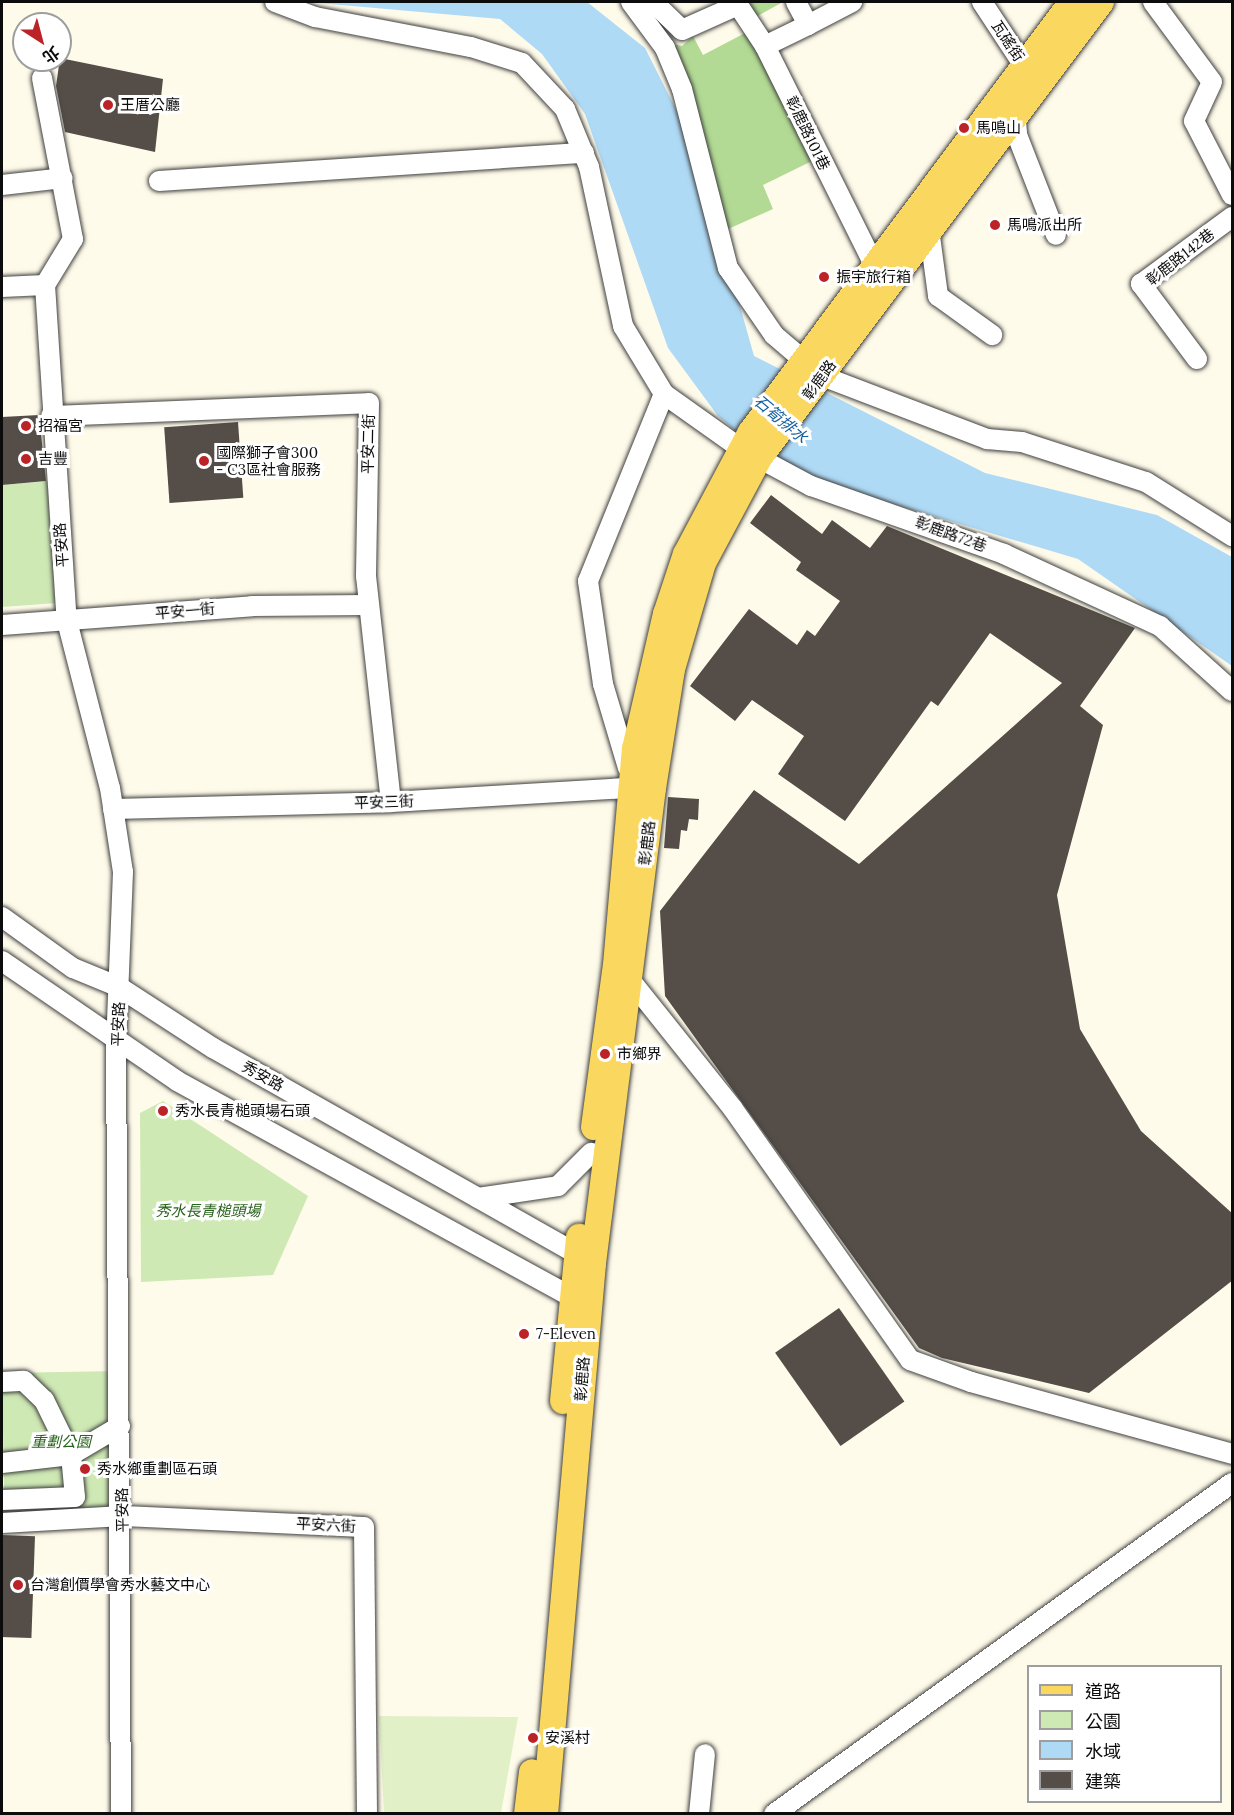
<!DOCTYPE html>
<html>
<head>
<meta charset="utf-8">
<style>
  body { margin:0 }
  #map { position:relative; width:1234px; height:1815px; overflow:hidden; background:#fffbea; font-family:Lora,"Noto Sans TC",serif }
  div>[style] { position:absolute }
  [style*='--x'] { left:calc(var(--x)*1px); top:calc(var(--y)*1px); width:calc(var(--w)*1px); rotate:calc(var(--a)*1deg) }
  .green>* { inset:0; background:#cee9b4; transform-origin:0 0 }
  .forest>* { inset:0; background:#b2da94 }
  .pitch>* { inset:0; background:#e1f0c6 }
  .water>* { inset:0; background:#afdaf6 }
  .building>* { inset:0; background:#544d48; transform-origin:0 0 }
  .roads { filter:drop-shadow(0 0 2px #3f3f3f) drop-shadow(0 0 2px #3f3f3f) }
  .minor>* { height:20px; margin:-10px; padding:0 10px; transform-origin:10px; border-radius:10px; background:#fff }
  .major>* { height:26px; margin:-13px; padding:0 13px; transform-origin:13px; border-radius:13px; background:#fad860 }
  .dots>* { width:16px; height:16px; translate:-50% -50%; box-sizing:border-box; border:3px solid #fff; border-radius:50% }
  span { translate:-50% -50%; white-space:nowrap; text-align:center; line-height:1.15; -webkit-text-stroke:6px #fff; paint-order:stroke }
  .street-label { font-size:15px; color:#0c0c0c }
  .poi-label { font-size:15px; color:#0c0c0c }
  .left { translate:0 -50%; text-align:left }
  .park-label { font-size:15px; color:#29631c; font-style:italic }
  .water-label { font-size:16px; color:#155f9e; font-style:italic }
  .frame { position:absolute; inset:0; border:3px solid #0c0c0c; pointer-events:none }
  .legend { position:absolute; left:1027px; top:1665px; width:195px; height:138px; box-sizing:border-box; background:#fff; border:2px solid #9e9e9e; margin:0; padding:8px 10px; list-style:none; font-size:18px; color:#0c0c0c }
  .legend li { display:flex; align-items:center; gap:12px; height:30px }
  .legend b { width:30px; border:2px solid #9e9e9e }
  .north { position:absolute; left:12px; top:12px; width:60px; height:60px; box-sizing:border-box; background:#fff; border:2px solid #9e9e9e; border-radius:50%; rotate:144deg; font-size:16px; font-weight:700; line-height:24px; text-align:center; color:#0c0c0c }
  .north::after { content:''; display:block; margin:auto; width:21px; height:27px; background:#bc2327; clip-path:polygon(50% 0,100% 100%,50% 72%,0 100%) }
</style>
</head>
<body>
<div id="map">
  <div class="green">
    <div style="clip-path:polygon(49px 481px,57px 603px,2px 607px,2px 485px)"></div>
    <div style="clip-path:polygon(163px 1101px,308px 1196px,273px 1275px,141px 1282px,140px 1113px)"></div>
    <div style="left:119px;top:1371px;width:139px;height:117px;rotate:89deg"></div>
  </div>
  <div class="forest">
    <div style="clip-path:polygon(732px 2px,783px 2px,743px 24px)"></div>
    <div style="clip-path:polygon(747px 32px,760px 43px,812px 161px,763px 185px,773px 209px,719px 233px,661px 41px,682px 46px,693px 36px,703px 55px)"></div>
  </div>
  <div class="pitch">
    <div style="clip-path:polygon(379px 1716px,518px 1717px,501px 1813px,384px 1813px)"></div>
  </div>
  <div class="water">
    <div style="clip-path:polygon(307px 2px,587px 2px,645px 48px,696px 149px,754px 356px,985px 473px,1157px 515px,1232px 557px,1232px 666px,1078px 559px,782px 471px,718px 416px,668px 348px,585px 114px,542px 54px,500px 19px)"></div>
  </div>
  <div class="building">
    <div style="clip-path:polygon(60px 58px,163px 79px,155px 152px,65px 132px,56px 86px)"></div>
    <div style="clip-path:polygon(39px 415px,46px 481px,2px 485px,2px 417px)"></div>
    <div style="left:238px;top:422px;width:76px;height:74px;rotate:86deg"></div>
    <div style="clip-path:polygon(771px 495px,822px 534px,832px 520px,870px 548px,887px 526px,1135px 628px,1080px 706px,1103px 725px,1057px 895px,1080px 1029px,1141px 1131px,1233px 1214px,1233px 1280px,1089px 1393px,942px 1358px,919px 1348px,665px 996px,660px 911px,754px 790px,859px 864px,1062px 683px,990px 633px,938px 706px,931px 701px,845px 821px,778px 774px,804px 736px,752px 700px,735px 721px,690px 686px,749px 609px,797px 645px,807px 630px,815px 636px,840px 601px,796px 570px,801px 562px,750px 523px)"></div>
    <div style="clip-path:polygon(668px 797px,699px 799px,698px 820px,689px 819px,687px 831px,681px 830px,679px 849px,664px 848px)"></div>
    <div style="left:839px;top:1308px;width:114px;height:78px;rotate:55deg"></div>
    <div style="left:2px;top:1535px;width:33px;height:102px;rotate:2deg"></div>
  </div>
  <div class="roads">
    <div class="minor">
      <div style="--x:275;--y:2;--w:43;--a:20.6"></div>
      <div style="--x:315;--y:17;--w:159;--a:10.9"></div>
      <div style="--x:471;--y:47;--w:53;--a:17.4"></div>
      <div style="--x:522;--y:63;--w:63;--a:46.9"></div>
      <div style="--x:565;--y:109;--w:63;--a:67.5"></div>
      <div style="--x:589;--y:167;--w:163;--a:77.9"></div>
      <div style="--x:623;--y:326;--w:79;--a:58.9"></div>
      <div style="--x:664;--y:394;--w:93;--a:35.4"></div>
      <div style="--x:740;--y:448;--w:81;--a:28.2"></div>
      <div style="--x:811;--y:486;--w:205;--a:19.4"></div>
      <div style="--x:1004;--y:554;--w:172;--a:24.8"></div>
      <div style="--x:1160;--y:626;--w:97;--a:42.1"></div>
      <div style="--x:631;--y:2;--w:57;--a:53.5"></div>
      <div style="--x:665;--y:48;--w:44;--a:67.5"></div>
      <div style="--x:682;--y:89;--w:185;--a:75.6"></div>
      <div style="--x:728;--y:268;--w:81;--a:55.5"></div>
      <div style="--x:774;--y:335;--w:63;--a:40.5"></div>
      <div style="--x:822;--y:376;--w:177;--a:20.9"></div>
      <div style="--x:987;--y:439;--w:35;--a:5"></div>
      <div style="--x:1022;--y:442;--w:130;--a:17.9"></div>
      <div style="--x:1146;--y:482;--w:102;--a:32.1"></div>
      <div style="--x:653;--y:2;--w:40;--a:44"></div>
      <div style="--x:682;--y:30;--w:61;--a:-24.1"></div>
      <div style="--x:738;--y:5;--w:49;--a:56.6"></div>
      <div style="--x:796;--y:2;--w:26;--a:62"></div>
      <div style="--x:808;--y:25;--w:50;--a:-27.6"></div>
      <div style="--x:982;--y:2;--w:77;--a:56.7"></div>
      <div style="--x:1024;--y:66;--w:13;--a:99"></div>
      <div style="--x:1153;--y:2;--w:99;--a:53.6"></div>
      <div style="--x:1212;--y:82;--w:43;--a:114.8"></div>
      <div style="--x:1194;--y:121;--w:83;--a:62.8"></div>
      <div style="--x:808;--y:25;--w:48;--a:154"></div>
      <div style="--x:765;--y:46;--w:242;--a:63.5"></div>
      <div style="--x:42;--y:78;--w:164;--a:79.1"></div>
      <div style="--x:73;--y:239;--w:54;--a:121.3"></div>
      <div style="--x:1015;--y:110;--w:25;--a:85"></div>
      <div style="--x:1017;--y:135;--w:107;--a:68.7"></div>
      <div style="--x:159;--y:181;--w:426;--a:-3.8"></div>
      <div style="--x:2;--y:185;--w:61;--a:-6.5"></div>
      <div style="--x:929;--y:229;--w:68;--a:82.3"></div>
      <div style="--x:938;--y:296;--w:67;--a:35.8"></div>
      <div style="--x:2;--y:287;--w:43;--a:-2.7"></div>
      <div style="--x:45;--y:285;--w:337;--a:86.3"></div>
      <div style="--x:67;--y:621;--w:172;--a:75.6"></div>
      <div style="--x:110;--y:788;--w:85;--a:81.2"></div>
      <div style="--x:123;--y:872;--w:172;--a:92.3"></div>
      <div style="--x:116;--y:1044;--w:770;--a:89.63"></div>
      <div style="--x:1197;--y:359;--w:94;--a:-126.7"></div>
      <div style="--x:1141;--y:284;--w:113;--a:-36.4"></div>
      <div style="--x:51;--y:416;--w:318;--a:-2.3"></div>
      <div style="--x:369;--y:403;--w:173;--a:91"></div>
      <div style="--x:366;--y:576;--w:227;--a:83.7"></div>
      <div style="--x:2;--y:625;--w:251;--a:-4.3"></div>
      <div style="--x:252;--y:606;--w:116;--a:-0.5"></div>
      <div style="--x:628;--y:768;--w:88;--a:-106.6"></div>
      <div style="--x:603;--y:684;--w:104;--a:-98.3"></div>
      <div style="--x:588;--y:581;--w:202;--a:-67.9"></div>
      <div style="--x:113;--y:809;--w:278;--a:-1.4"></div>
      <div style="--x:391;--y:802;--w:253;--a:-3.4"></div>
      <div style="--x:2;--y:917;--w:87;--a:35.7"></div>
      <div style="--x:73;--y:968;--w:50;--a:22.4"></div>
      <div style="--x:119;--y:987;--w:112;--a:33"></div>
      <div style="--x:213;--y:1048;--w:431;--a:29.5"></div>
      <div style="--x:2;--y:961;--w:212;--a:34.4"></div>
      <div style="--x:177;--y:1081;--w:463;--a:28.7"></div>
      <div style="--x:623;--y:971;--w:176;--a:51.4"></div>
      <div style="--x:733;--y:1109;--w:307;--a:54.8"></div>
      <div style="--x:910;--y:1360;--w:65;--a:19.8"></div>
      <div style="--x:971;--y:1382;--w:271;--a:15.4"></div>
      <div style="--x:478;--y:1198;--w:81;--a:-8.5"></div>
      <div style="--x:558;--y:1186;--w:47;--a:-45"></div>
      <div style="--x:2;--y:1382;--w:22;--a:-3"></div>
      <div style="--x:24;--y:1381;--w:28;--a:44"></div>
      <div style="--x:44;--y:1400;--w:61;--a:63.9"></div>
      <div style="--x:71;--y:1455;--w:42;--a:84.6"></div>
      <div style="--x:75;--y:1497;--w:73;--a:177.6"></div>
      <div style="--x:2;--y:1463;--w:69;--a:-6.6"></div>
      <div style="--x:71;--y:1455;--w:57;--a:-30.6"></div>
      <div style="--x:2;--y:1523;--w:121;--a:-3.3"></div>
      <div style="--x:123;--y:1516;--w:241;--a:2.6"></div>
      <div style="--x:364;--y:1527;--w:287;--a:89.4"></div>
      <div style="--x:699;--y:1814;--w:60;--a:-84.3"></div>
      <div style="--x:774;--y:1814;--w:565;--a:-35.86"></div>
    </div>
    <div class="major">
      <div style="--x:594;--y:1127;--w:163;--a:-82.3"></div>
      <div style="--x:616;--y:965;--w:217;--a:-85"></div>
      <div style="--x:635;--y:749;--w:139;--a:-77.1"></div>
      <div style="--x:666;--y:614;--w:63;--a:-71.6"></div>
      <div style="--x:686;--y:554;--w:138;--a:-62"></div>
      <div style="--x:751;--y:432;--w:537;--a:-53.26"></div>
      <div style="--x:563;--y:1401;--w:165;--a:-84.4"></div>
      <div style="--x:527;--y:1814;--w:42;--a:-83.2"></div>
      <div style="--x:545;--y:1814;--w:553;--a:-85.02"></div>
      <div style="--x:593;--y:1263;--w:479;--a:-82.8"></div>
      <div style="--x:653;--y:788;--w:121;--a:-80.9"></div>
      <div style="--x:672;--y:669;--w:110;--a:-73.7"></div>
      <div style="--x:703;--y:563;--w:119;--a:-61.9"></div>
      <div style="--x:759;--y:458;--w:570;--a:-53.13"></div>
    </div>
  </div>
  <div class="dots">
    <div style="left:108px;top:105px;background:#bc2327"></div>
    <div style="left:964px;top:128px;background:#bc2327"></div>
    <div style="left:995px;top:225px;background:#bc2327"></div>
    <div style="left:824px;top:277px;background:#bc2327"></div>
    <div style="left:26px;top:426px;background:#bc2327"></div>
    <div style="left:26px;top:459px;background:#bc2327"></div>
    <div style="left:204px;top:461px;background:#bc2327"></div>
    <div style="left:605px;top:1054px;background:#bc2327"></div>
    <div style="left:163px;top:1111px;background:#bc2327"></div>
    <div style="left:524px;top:1334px;background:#bc2327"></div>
    <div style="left:85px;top:1469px;background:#bc2327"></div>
    <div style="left:18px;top:1585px;background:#bc2327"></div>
    <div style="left:533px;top:1738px;background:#bc2327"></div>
  </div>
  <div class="street-label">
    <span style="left:1008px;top:41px;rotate:56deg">瓦磘街</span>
    <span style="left:808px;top:133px;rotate:64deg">彰鹿路101巷</span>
    <span style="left:1180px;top:257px;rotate:-38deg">彰鹿路142巷</span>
    <span style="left:819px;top:380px;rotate:-54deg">彰鹿路</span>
    <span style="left:368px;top:444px;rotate:-89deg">平安二街</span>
    <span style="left:951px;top:534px;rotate:20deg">彰鹿路72巷</span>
    <span style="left:61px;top:545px;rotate:-94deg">平安路</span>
    <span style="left:185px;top:611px;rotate:-5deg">平安一街</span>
    <span style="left:384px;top:802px;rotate:-2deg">平安三街</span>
    <span style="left:647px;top:843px;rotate:-84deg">彰鹿路</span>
    <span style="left:118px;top:1024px;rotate:-88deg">平安路</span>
    <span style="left:263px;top:1076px;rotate:29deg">秀安路</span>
    <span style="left:582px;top:1379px;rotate:-86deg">彰鹿路</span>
    <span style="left:122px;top:1510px;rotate:-91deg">平安路</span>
    <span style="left:326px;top:1525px;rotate:3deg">平安六街</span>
  </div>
  <div class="poi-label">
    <span class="left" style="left:120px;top:105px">王厝公廳</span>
    <span class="left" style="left:976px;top:128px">馬鳴山</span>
    <span class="left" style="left:1007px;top:225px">馬鳴派出所</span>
    <span class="left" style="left:836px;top:277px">振宇旅行箱</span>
    <span class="left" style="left:38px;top:426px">招福宮</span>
    <span class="left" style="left:216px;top:461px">國際獅子會300<br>- C3區社會服務</span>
    <span class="left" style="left:38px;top:459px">吉豐</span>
    <span class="left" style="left:617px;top:1054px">市鄉界</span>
    <span class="left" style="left:175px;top:1111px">秀水長青槌頭場石頭</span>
    <span class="left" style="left:536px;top:1334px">7-Eleven</span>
    <span class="left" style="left:97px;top:1469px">秀水鄉重劃區石頭</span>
    <span class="left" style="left:30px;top:1585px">台灣創價學會秀水藝文中心</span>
    <span class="left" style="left:545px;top:1738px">安溪村</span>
  </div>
  <div class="park-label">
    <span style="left:208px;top:1211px">秀水長青槌頭場</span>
    <span style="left:61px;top:1442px">重劃公園</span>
  </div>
  <div class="water-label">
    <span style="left:781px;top:419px;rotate:40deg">石筍排水</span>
  </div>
  <div class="frame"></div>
  <ul class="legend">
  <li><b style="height:8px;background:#fad860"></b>道路</li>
  <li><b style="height:16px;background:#cee9b4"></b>公園</li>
  <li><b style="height:16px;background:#afdaf6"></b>水域</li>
  <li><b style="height:16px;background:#544d48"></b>建築</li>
  </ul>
  <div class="north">北</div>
</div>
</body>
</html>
